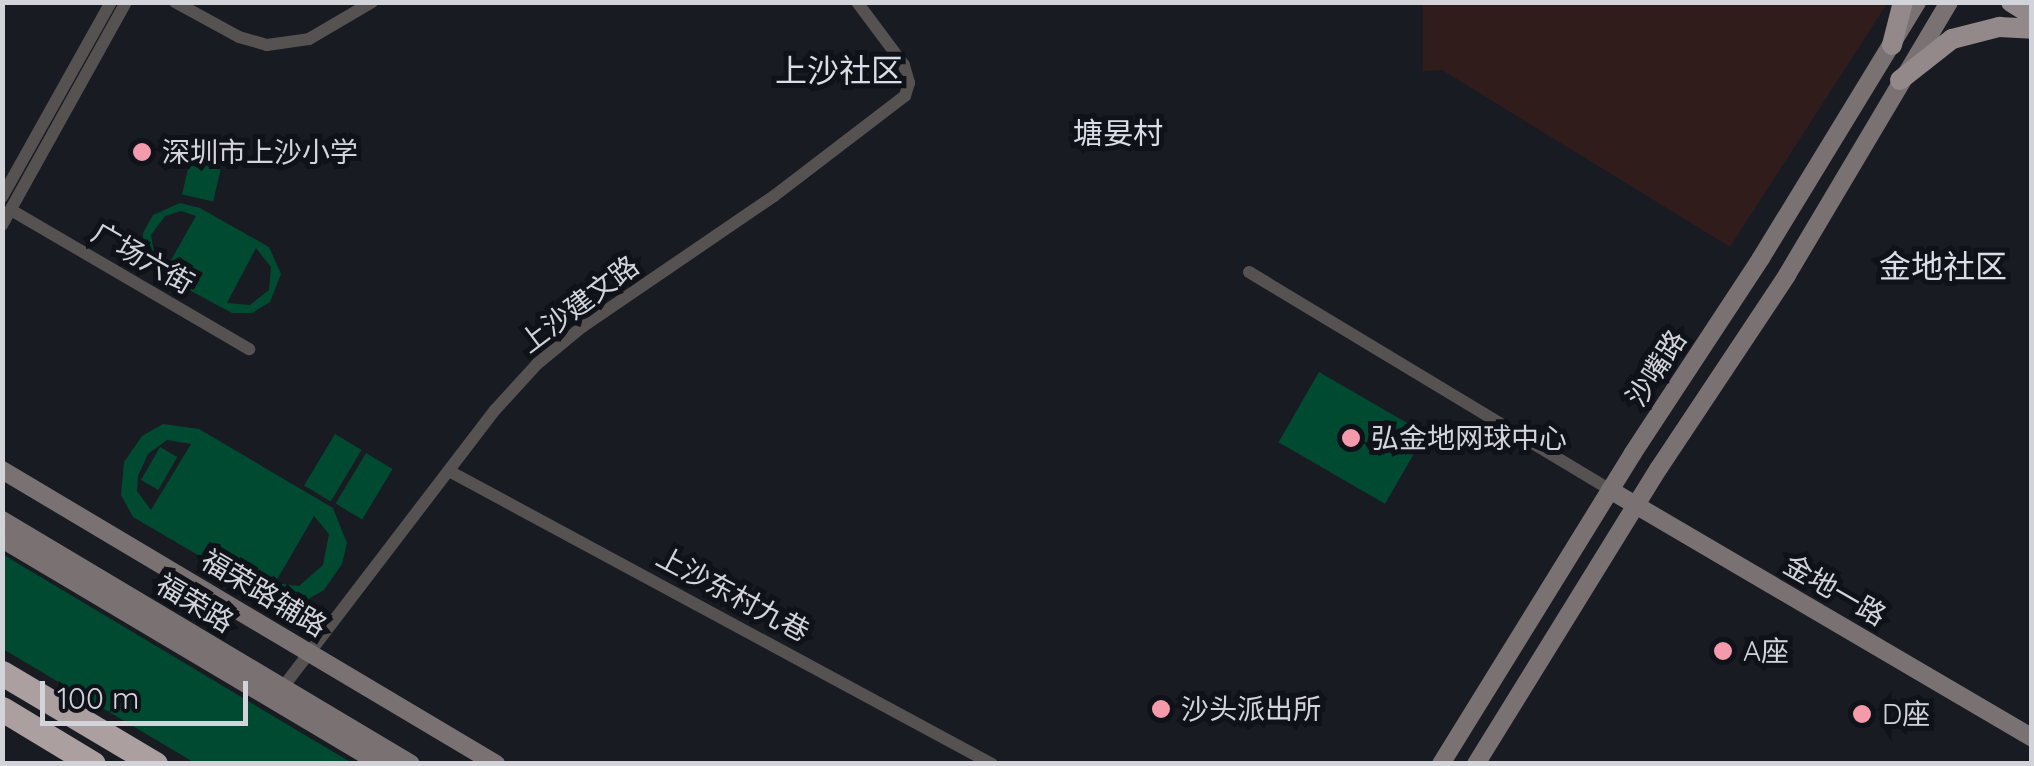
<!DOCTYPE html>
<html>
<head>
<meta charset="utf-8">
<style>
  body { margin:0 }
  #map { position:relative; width:2034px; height:766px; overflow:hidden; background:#181b22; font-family:Quicksand,"Noto Sans SC",sans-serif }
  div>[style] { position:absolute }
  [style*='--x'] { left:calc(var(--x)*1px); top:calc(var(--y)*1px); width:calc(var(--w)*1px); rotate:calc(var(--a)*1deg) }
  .commercial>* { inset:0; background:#2f1c1b }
  .green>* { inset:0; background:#004a32; transform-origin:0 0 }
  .street>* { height:12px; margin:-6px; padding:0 6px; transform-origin:6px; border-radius:6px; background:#575252 }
  .secondary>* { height:18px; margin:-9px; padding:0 9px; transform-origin:9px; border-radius:9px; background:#797172 }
  .primary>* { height:20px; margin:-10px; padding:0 10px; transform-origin:10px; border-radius:10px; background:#93898a }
  .highway>* { height:25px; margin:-12.5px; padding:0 12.5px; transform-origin:12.5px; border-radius:12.5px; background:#ab9fa0 }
  .dots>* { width:28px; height:28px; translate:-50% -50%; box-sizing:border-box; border:5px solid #0f1218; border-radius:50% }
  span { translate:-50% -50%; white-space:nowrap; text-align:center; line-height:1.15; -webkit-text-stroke:10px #0f1218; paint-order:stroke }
  .poi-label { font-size:28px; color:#d2d4d9 }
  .left { translate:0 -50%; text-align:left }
  .street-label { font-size:28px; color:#d2d4d9 }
  .neighbourhood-label { font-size:30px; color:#d9dde7 }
  .quarter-label { font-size:32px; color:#d9dde7 }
  .frame { position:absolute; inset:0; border:5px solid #d2d4d9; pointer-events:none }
  .scale { position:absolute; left:40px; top:681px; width:208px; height:45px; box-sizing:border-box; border:5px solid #d2d4d9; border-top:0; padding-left:12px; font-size:30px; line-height:35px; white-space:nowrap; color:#d2d4d9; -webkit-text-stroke:8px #0f1218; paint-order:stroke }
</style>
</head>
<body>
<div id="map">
  <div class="commercial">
    <div style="clip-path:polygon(1423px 3px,1884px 2px,1885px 7px,1730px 247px,1442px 70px,1423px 71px)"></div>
  </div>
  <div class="green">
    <div style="left:196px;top:134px;width:32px;height:62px;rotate:13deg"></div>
    <div style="clip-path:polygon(evenodd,180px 203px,200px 208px,269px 247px,281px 274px,270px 302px,252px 313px,232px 313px,154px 271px,143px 254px,143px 233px,153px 215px,180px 203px,181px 211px,196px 216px,166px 269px,155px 259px,151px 235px,165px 216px,181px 211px,180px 203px,256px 248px,271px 267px,269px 290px,250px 305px,227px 303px,256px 248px)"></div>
    <div style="left:1319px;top:372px;width:123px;height:81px;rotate:30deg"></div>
    <div style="clip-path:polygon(evenodd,163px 424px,199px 429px,333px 508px,347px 543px,342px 564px,324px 590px,303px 602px,278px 602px,133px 517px,121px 495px,124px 462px,142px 436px,163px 424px,167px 440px,191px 444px,151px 510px,137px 491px,138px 476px,148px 454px,167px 440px,163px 424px,314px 516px,329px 534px,323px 565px,299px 586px,275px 583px,314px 516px)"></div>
    <div style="left:335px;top:434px;width:31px;height:60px;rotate:31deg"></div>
    <div style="left:160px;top:447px;width:20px;height:38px;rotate:30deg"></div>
    <div style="left:366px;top:453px;width:31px;height:59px;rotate:31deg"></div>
    <div style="clip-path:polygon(2px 554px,273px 716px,352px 763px,195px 763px,3px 649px)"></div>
  </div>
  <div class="street">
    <div style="--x:175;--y:2;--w:73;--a:28.7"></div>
    <div style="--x:239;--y:37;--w:29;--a:16"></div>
    <div style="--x:267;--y:45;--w:42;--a:-8.1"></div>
    <div style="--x:309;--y:39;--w:73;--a:-30.4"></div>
    <div style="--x:2;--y:197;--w:223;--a:-60.8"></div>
    <div style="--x:11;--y:210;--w:276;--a:30.3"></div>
    <div style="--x:2;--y:225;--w:255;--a:-60.9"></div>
    <div style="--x:1249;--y:272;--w:422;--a:31.1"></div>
    <div style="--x:449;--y:471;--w:617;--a:28.35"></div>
    <div style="--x:280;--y:691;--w:354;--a:-52.6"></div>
    <div style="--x:495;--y:410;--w:62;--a:-47.6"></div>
    <div style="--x:537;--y:364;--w:58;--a:-39.4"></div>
    <div style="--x:582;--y:327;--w:232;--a:-34.3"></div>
    <div style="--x:774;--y:196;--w:165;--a:-37.4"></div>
    <div style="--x:905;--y:96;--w:14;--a:-73"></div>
    <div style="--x:909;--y:83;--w:19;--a:-106"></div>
    <div style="--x:904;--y:65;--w:79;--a:-126.7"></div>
  </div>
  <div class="secondary">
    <div style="--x:2;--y:470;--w:575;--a:30.76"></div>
    <div style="--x:1610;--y:490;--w:489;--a:30.4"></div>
    <div style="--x:2;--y:520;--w:476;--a:30.8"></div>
    <div style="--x:2;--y:539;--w:441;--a:30.7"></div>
    <div style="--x:1441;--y:764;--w:365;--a:-58.3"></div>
    <div style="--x:1633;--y:453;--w:233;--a:-56.7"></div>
    <div style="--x:1761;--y:258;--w:300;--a:-58.6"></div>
    <div style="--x:1476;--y:764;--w:348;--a:-58.3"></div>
    <div style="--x:1659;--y:468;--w:232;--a:-56.4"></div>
    <div style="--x:1787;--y:275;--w:317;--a:-59.3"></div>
  </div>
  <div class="primary">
    <div style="--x:2011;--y:2;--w:25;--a:32"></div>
    <div style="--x:1892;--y:45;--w:44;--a:-75.7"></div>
    <div style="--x:1900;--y:80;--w:66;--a:-38.3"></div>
    <div style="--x:1952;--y:39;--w:49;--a:-14.3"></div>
    <div style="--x:1999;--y:27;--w:33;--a:3"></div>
  </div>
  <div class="highway">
    <div style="--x:2;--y:673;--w:178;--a:30.7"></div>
    <div style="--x:2;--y:709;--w:106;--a:31.1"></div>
  </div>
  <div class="dots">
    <div style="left:142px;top:152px;background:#f39aab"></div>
    <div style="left:1351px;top:438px;background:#f39aab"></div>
    <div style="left:1723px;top:651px;background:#f39aab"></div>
    <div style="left:1161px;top:709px;background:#f39aab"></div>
    <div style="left:1862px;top:714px;background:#f39aab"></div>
  </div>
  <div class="poi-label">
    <span class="left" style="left:162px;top:152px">深圳市上沙小学</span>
    <span class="left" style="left:1371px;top:438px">弘金地网球中心</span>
    <span class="left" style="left:1743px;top:651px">A座</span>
    <span class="left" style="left:1181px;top:709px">沙头派出所</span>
    <span class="left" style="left:1882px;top:714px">D座</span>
  </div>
  <div class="street-label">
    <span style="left:143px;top:258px;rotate:30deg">广场六街</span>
    <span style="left:579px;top:304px;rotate:-37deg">上沙建文路</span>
    <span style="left:1656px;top:368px;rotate:-57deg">沙嘴路</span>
    <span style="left:1835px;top:590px;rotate:30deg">金地一路</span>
    <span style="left:264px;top:593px;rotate:31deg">福荣路辅路</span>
    <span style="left:733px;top:594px;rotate:28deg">上沙东村九巷</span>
    <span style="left:195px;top:603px;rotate:31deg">福荣路</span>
  </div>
  <div class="neighbourhood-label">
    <span style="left:1118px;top:133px">塘妟村</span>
  </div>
  <div class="quarter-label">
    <span style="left:839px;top:70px">上沙社区</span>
    <span style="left:1943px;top:266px">金地社区</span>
  </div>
  <div class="frame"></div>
  <div class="scale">100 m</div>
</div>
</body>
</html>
